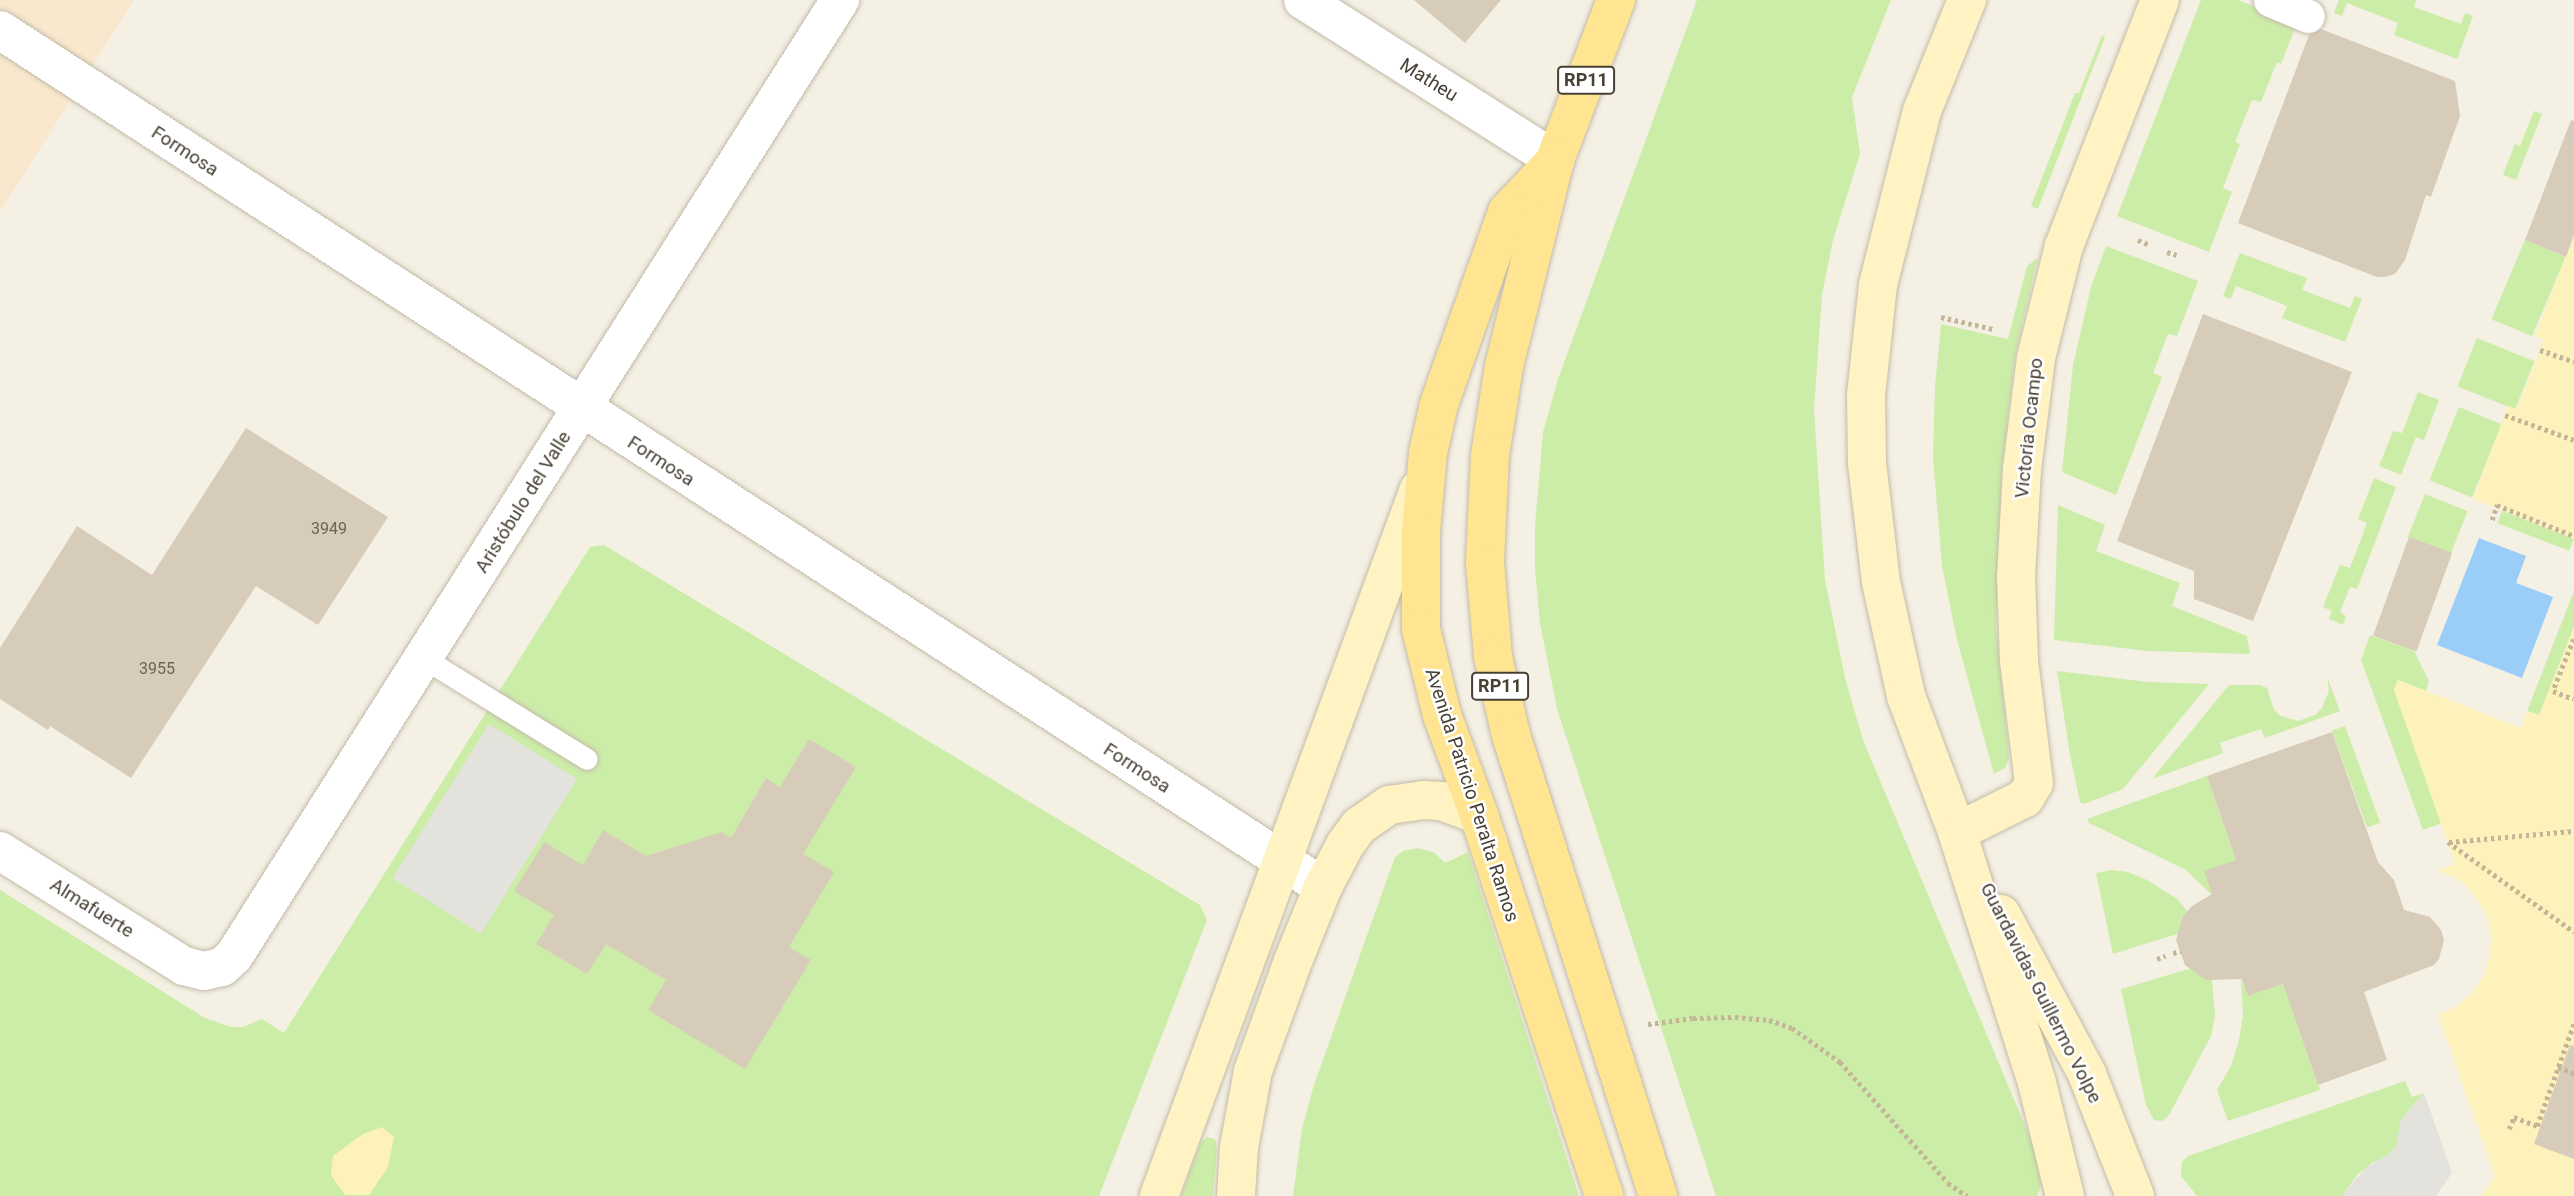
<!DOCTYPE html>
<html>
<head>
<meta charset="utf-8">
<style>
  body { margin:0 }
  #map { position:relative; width:2574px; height:1196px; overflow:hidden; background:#f4f0e4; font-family:Roboto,sans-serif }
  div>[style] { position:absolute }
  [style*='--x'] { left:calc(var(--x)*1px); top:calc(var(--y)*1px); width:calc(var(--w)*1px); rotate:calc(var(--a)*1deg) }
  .commercial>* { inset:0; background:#f9e8cd }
  .green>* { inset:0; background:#cceda8; transform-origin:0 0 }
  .sand>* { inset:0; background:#fdf1bc }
  .parking>* { inset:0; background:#e4e2dd; transform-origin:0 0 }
  .water>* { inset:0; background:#9acef8 }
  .building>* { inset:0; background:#d7ccb9; transform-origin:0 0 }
  .path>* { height:4.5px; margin-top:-2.25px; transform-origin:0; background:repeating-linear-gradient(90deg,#c4b596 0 3.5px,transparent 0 7px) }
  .roads { filter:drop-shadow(0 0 2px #c3bba9) drop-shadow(0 0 2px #c3bba9) }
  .service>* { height:21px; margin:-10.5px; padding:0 10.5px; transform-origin:10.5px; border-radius:10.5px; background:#fff }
  .pedestrian>* { height:33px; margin:-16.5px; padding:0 16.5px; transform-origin:16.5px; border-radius:16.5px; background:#fff }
  .minor>* { height:38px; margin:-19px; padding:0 19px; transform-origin:19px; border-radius:19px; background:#fff }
  .secondary>* { height:38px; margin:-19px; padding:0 19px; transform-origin:19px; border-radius:19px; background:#fff3c3 }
  .primary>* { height:38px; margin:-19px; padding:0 19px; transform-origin:19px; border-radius:19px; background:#ffe492 }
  span { translate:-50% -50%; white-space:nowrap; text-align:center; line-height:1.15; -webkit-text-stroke:5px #fff; paint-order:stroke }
  .number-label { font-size:16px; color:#6b6354 }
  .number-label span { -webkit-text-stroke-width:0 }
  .shield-label span { padding:2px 5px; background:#fff; border:2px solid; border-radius:5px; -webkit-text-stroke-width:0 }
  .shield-label { font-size:18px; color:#474033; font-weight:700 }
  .street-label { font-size:19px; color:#474033 }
</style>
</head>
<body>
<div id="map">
  <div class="commercial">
    <div style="clip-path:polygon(0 0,134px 0,0 212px)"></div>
  </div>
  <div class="green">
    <div style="clip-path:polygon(1697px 0,1891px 0,1852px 97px,1860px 154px,1833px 240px,1822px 295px,1814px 409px,1825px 580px,1845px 678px,1863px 740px,2034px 1147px,2041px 1185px,2037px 1196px,1716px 1196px,1557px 709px,1540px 623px,1535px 569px,1535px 525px,1543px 432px,1558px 379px)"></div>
    <div style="clip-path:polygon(2201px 0,2238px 0,2297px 23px,2281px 64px,2277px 62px,2261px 102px,2252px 100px,2235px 142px,2240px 144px,2223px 188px,2232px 192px,2209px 252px,2117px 216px)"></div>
    <div style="clip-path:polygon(2339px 0,2416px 0,2414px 7px,2461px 24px,2465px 13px,2473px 16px,2457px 59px,2394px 35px,2398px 23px,2347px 3px,2342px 16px,2334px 13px)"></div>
    <div style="clip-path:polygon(2102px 35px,2105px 37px,2038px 209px,2031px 206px,2075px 93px,2079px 93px)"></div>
    <div style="clip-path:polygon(2534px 111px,2542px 114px,2516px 180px,2503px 175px,2515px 144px,2520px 146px)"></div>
    <div style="left:2525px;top:240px;width:44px;height:86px;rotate:23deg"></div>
    <div style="clip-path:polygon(2106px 246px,2198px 281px,2177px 336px,2168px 334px,2153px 373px,2162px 377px,2116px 495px,2062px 472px,2073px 365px,2091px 287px)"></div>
    <div style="clip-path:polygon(2240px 253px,2307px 278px,2302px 290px,2350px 308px,2355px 296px,2362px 299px,2345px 342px,2282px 318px,2287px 306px,2236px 286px,2231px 299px,2223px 296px)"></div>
    <div style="clip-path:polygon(2038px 258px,2015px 355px,2002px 467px,1996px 625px,2009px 758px,2005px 768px,1994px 774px,1957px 640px,1942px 566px,1933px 457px,1935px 386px,1941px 324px,2008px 339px,2027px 266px)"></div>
    <div style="left:2477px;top:338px;width:62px;height:52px;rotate:22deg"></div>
    <div style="clip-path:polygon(2418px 392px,2439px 400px,2424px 440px,2416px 437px,2401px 475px,2379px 466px,2393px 431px,2402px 433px)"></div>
    <div style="left:2459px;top:407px;width:46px;height:79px;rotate:22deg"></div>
    <div style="clip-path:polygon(2374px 478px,2396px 487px,2357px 589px,2350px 587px,2340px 612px,2346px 616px,2343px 625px,2329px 619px,2332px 611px,2323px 607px,2340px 565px,2350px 568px,2367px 523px,2358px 519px)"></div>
    <div style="left:2425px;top:494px;width:46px;height:46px;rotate:22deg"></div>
    <div style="clip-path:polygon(2058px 505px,2105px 525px,2096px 551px,2180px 583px,2172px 606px,2247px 636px,2250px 654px,2148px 651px,2054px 640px)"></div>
    <div style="left:2502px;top:511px;width:77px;height:13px;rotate:21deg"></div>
    <div style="clip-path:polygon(604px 545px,1200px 905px,1207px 920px,1099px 1196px,0 1196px,0 890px,205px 1018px,231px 1027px,243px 1027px,262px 1019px,284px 1033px,590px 547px)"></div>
    <div style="clip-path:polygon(2574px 591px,2574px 627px,2539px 715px,2527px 711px)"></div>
    <div style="clip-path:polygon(2370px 635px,2414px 651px,2429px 681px,2426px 691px,2398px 680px,2394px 690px,2442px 823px,2423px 830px,2361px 660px)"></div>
    <div style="clip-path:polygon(2057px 671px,2148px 682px,2209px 684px,2123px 789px,2084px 804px,2080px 802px,2070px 755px)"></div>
    <div style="clip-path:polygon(2327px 677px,2340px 711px,2265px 738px,2261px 729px,2220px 743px,2223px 753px,2152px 779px,2229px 685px,2260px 685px,2267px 688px,2274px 710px,2281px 716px,2298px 721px,2315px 715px,2322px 708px,2329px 691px)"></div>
    <div style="left:2345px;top:726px;width:103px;height:14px;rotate:70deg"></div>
    <div style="clip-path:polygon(2207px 776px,2236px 860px,2213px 896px,2186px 870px,2089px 823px,2087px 819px)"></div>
    <div style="clip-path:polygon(1418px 848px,1435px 853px,1445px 863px,1468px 852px,1579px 1196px,1293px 1196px,1302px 1129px,1313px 1088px,1361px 952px,1395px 857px,1403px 851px)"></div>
    <div style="clip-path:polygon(2112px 870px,2128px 872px,2147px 880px,2177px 899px,2189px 913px,2180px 933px,2113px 954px,2096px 873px)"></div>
    <div style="clip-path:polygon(2192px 968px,2212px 978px,2215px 1016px,2211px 1036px,2169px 1115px,2162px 1121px,2154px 1120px,2146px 1105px,2121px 989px)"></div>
    <div style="clip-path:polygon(2241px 977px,2248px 996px,2283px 984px,2320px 1090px,2228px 1121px,2217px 1090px,2231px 1066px,2239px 1040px,2243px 1016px)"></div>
    <div style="clip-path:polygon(2405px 1081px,2412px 1097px,2424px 1093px,2401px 1120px,2396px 1147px,2382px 1161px,2373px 1162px,2358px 1174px,2342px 1196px,2197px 1196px,2181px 1176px,2182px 1162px,2188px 1156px)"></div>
    <div style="clip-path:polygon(1207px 1137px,1215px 1139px,1217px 1148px,1213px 1196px,1181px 1196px,1201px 1142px)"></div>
  </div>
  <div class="sand">
    <div style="clip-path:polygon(2574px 235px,2574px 539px,2473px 499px,2508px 406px,2517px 409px,2540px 350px,2543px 340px,2535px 336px)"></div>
    <div style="clip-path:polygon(2574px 627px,2574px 1196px,2481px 1196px,2495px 1176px,2438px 1015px,2457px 1006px,2473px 992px,2484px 975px,2490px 955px,2491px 934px,2486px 914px,2475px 896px,2461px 881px,2437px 870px,2455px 864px,2394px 690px,2398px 680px,2521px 728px,2527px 711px,2539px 715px)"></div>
    <div style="clip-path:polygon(382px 1127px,394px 1137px,388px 1167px,369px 1195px,345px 1195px,331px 1175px,333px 1156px,363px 1134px)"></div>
  </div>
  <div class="parking">
    <div style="left:489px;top:724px;width:104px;height:182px;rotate:32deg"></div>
    <div style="clip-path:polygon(2424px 1093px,2452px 1173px,2436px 1196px,2342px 1196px,2366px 1167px,2388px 1155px,2396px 1147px,2401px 1120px)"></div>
  </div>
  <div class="water">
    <div style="clip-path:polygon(2479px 538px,2526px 556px,2516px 583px,2553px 597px,2522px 678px,2437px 645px)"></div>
  </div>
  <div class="building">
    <div style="clip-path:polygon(1414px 0,1501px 0,1465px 43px)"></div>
    <div style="clip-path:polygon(2321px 29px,2455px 81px,2460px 116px,2431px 197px,2426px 195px,2405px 260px,2395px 274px,2385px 277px,2377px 277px,2238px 223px,2309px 35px)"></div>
    <div style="clip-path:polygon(2571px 120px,2574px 121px,2574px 235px,2566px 257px,2525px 240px)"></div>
    <div style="clip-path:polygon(2203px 314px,2352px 372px,2253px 621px,2194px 599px,2194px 571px,2117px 541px)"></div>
    <div style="clip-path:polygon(246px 428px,388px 517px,318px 625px,256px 586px,131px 778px,50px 726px,48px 730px,0 699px,0 648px,77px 526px,152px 575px)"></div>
    <div style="left:2409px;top:537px;width:46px;height:105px;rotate:20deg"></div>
    <div style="clip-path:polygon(2332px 732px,2378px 862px,2394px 880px,2404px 910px,2430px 917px,2441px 930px,2444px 940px,2439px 959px,2434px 965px,2364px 992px,2387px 1060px,2318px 1085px,2283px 984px,2248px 996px,2242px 979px,2206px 980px,2185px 965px,2176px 940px,2183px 916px,2192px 906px,2212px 894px,2204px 871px,2236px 860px,2207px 776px)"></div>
    <div style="clip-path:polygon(809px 739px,856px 767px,803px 854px,834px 872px,789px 947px,811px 960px,745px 1069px,648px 1010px,666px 980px,606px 944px,587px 974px,536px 944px,554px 915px,514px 891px,544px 842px,583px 865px,603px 830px,646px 856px,722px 832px,731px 838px,766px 778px,780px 787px)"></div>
    <div style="clip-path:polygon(2570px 1045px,2574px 1046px,2574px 1159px,2534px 1144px)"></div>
  </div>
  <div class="path">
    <div style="--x:2138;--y:240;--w:11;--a:22"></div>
    <div style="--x:2167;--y:252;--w:10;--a:17"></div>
    <div style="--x:1941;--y:317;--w:53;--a:13"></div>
    <div style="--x:2540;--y:350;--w:36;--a:19"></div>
    <div style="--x:2505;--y:415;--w:73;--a:19.9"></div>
    <div style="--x:2492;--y:520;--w:16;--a:-72"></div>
    <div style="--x:2497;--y:505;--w:83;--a:21.9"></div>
    <div style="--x:2574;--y:639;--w:56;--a:112"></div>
    <div style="--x:2553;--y:691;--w:22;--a:21"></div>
    <div style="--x:2448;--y:842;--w:155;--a:35.5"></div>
    <div style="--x:2449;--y:842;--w:125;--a:-5"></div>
    <div style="--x:2173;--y:953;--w:8;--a:-14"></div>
    <div style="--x:2157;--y:959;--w:9;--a:-21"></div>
    <div style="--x:1648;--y:1024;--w:45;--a:-7.6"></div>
    <div style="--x:1693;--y:1018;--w:42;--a:-1.4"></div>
    <div style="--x:1735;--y:1017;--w:34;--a:5"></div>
    <div style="--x:1769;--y:1020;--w:24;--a:19"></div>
    <div style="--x:1792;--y:1028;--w:59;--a:35.3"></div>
    <div style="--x:1840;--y:1062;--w:162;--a:48.2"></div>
    <div style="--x:1948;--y:1183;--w:23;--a:34"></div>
    <div style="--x:2558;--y:1067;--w:17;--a:21"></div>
    <div style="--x:2509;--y:1129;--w:13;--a:-67"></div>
    <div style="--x:2514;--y:1117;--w:25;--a:21"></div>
    <div style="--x:2537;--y:1126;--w:109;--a:-70.2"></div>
  </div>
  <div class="roads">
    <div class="service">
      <div style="--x:425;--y:659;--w:190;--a:31.7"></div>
    </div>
    <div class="pedestrian">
      <div style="--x:2270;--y:0;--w:41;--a:22.8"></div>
    </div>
    <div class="minor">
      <div style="--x:1303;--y:0;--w:299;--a:32.4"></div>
      <div style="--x:0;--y:30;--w:1576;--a:32.93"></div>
      <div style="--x:0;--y:851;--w:217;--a:32"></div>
      <div style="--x:184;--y:966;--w:21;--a:14"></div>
      <div style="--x:204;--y:971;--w:18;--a:-13"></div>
      <div style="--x:222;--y:967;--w:16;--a:-43"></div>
      <div style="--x:234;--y:956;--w:1132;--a:-57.63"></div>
    </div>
    <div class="secondary">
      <div style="--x:1967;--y:0;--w:120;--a:112.1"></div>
      <div style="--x:1922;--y:111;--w:179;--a:104.2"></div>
      <div style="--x:1878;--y:285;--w:111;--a:96.2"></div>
      <div style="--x:1866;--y:395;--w:68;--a:89.2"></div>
      <div style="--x:1867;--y:463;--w:120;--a:83.3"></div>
      <div style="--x:1881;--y:582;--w:117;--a:77.6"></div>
      <div style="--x:1906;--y:696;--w:145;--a:69.4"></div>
      <div style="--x:1957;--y:832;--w:263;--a:72.3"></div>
      <div style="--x:2037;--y:1083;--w:116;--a:76.1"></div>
      <div style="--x:1957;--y:832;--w:76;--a:-26.6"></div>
      <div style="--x:2025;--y:798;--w:17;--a:-59"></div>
      <div style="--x:2034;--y:783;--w:123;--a:-97"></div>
      <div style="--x:2019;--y:661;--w:84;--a:-92"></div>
      <div style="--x:2016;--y:577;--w:108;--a:-86.8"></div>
      <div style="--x:2022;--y:469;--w:112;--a:-82.8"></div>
      <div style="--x:2036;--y:358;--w:115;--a:-76"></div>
      <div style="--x:2064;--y:246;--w:264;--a:-68.7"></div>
      <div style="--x:2001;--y:914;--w:182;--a:61.7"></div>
      <div style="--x:2087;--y:1074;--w:131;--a:68.5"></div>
      <div style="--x:1159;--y:1196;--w:753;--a:-69.81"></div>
      <div style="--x:1236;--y:1196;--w:49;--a:-86.5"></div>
      <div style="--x:1239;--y:1147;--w:77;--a:-79.6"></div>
      <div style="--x:1253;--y:1071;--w:117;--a:-70"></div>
      <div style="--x:1293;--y:961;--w:80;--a:-67.9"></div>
      <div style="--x:1323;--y:887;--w:47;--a:-62.4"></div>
      <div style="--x:1345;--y:845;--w:24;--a:-54"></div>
      <div style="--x:1359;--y:826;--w:37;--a:-35"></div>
      <div style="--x:1389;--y:805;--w:34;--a:-8"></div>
      <div style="--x:1423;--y:800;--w:18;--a:3"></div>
      <div style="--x:1441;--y:801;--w:40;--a:20.2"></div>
    </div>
    <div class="primary">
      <div style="--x:1616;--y:0;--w:171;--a:110.9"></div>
      <div style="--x:1555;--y:160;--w:212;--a:103.9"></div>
      <div style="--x:1504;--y:366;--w:90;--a:98.9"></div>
      <div style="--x:1490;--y:455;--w:108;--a:92.7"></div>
      <div style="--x:1485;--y:563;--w:94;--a:85.1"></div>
      <div style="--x:1493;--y:657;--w:80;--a:77"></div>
      <div style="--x:1511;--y:735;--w:484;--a:72.3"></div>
      <div style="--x:1554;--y:162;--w:69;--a:133.2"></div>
      <div style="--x:1507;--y:212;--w:204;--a:109.5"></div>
      <div style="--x:1439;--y:404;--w:50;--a:102.7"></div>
      <div style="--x:1428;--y:453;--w:79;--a:95.1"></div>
      <div style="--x:1421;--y:532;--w:97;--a:90"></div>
      <div style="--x:1421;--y:629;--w:89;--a:76.3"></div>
      <div style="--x:1442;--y:715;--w:107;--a:69.7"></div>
      <div style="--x:1479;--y:815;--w:401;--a:71.8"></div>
    </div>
  </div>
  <div class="number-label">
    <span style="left:329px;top:529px">3949</span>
    <span style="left:157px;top:669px">3955</span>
  </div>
  <div class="shield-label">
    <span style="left:1586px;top:80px">RP11</span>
    <span style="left:1500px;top:686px">RP11</span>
  </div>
  <div class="street-label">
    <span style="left:1429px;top:80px;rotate:32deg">Matheu</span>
    <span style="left:185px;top:151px;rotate:33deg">Formosa</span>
    <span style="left:2029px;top:428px;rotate:-84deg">Victoria Ocampo</span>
    <span style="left:661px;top:461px;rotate:33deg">Formosa</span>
    <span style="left:523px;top:502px;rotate:-58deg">Aristóbulo del Valle</span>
    <span style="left:1137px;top:768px;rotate:33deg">Formosa</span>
    <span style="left:1472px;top:795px;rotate:72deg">Avenida Patricio Peralta Ramos</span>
    <span style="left:92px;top:908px;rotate:32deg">Almafuerte</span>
    <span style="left:2041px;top:993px;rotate:63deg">Guardavidas Guillermo Volpe</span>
  </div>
</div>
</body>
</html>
